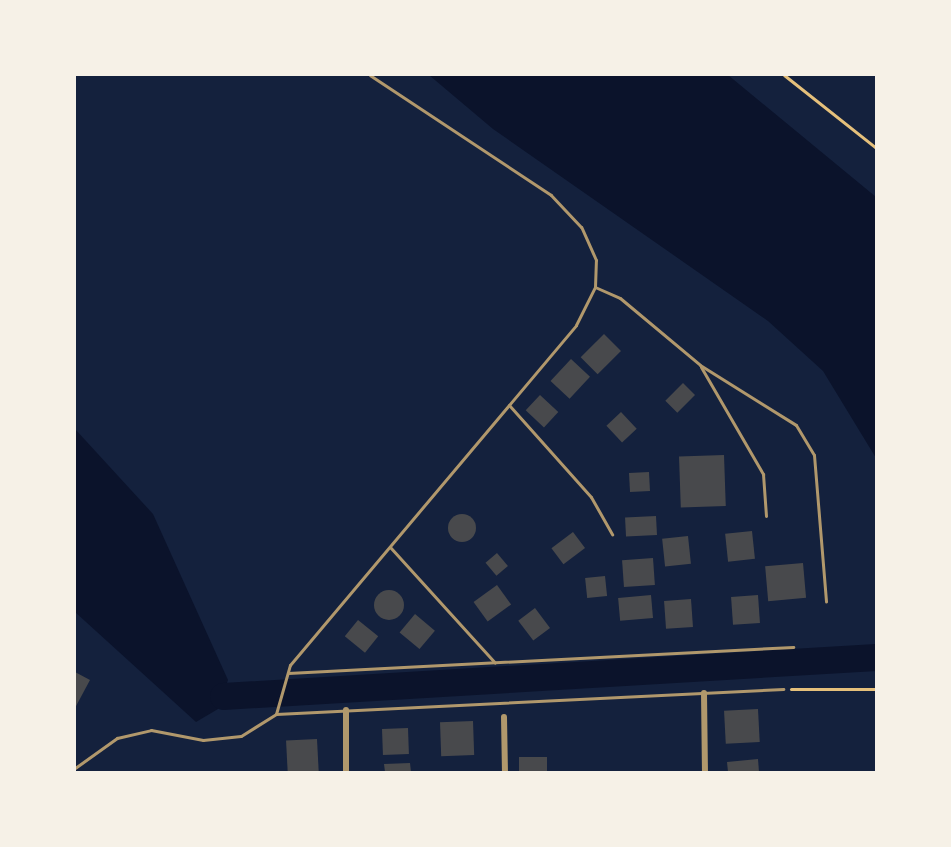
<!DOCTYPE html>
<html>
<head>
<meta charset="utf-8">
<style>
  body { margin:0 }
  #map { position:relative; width:951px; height:847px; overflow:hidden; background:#14213d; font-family:"Source Serif 4",serif }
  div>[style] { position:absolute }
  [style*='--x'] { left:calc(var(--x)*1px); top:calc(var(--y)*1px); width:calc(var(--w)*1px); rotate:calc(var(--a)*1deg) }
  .water>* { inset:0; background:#0b132b }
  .river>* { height:27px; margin:-13.5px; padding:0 13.5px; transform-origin:13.5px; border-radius:13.5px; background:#0b132b }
  .building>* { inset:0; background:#48494c; transform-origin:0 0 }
  .round { border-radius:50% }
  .path>* { height:3px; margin:-1.5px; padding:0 1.5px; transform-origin:1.5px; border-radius:1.5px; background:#e5c07b }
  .service>* { height:3px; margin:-1.5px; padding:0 1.5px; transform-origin:1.5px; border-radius:1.5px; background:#b1986c }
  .minor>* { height:6px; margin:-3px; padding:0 3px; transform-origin:3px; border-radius:3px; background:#b1986c }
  span { translate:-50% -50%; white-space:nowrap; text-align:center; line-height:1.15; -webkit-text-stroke:4.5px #f6f1e7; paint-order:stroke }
  .frame { position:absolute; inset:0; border:76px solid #f6f1e7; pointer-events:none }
</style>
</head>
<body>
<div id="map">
  <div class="water">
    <div style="clip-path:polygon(429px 75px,728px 75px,876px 197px,876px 458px,823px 371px,768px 321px,493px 129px)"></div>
    <div style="clip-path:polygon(75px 429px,153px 514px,228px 680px,218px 709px,196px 722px,75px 612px)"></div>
  </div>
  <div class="river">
    <div style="--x:223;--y:696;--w:654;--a:-3.42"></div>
  </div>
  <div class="building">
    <div style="left:604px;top:334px;width:24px;height:33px;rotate:45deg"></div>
    <div style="left:571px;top:359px;width:26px;height:30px;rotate:43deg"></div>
    <div style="left:683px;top:383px;width:17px;height:25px;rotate:45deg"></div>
    <div style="left:540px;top:395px;width:25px;height:21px;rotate:43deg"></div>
    <div style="left:621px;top:412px;width:23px;height:20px;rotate:47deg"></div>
    <div style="left:724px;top:455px;width:51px;height:45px;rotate:88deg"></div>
    <div style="left:649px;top:472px;width:19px;height:20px;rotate:87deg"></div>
    <div class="round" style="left:448px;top:514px;width:28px;height:28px"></div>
    <div style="left:656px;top:516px;width:19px;height:31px;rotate:87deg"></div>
    <div style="left:752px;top:531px;width:28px;height:27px;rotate:84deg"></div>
    <div style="left:573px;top:532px;width:20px;height:27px;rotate:53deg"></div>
    <div style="left:688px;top:536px;width:28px;height:26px;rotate:84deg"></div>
    <div style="left:497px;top:553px;width:17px;height:15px;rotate:50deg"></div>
    <div style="left:653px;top:558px;width:27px;height:31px;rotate:86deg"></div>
    <div style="left:803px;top:563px;width:35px;height:38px;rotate:85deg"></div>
    <div style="left:605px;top:576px;width:20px;height:20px;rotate:84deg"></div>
    <div style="left:497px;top:585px;width:24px;height:29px;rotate:54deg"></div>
    <div class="round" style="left:374px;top:590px;width:30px;height:30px"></div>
    <div style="left:651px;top:595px;width:23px;height:33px;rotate:85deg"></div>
    <div style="left:758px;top:595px;width:28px;height:27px;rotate:86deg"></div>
    <div style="left:691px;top:599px;width:28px;height:27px;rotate:86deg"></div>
    <div style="left:535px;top:608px;width:25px;height:21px;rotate:53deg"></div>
    <div style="left:415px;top:614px;width:26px;height:24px;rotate:40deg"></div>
    <div style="left:358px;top:620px;width:26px;height:21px;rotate:39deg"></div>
    <div style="clip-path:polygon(75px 672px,90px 680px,75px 708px)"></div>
    <div style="left:758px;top:709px;width:33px;height:34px;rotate:87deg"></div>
    <div style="left:473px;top:721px;width:34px;height:33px;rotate:88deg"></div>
    <div style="left:408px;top:728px;width:26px;height:26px;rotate:88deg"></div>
    <div style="left:317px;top:739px;width:33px;height:31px;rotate:87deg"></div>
    <div style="left:519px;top:757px;width:28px;height:15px"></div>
    <div style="clip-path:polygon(758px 759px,759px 772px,728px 772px,727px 762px)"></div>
    <div style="clip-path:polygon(410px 763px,411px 772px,385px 772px,384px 764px)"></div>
  </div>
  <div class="path">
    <div style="--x:784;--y:75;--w:117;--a:38.4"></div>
    <div style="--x:791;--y:689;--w:85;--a:0"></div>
  </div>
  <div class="service">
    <div style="--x:595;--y:287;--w:27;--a:24"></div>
    <div style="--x:620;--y:298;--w:104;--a:39.9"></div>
    <div style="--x:700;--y:365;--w:113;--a:32"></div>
    <div style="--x:796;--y:425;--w:35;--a:59"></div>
    <div style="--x:814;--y:455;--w:147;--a:85.3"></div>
    <div style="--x:701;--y:367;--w:124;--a:59.9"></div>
    <div style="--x:763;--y:474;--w:42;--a:85.9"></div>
    <div style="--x:509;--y:405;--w:123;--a:48.3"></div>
    <div style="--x:591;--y:497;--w:43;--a:60.4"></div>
    <div style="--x:390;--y:547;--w:156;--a:47.8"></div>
    <div style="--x:288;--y:673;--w:506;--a:-2.95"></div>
    <div style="--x:276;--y:714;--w:51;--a:-74.1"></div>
    <div style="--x:290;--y:665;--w:444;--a:-49.9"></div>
    <div style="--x:576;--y:325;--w:42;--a:-63.4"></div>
    <div style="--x:595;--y:287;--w:27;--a:-88"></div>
    <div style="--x:596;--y:260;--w:36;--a:-114"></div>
    <div style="--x:581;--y:227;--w:44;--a:-133.2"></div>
    <div style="--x:551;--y:195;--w:217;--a:-146.5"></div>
    <div style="--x:75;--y:768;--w:52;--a:-35.5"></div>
    <div style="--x:117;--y:738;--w:35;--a:-13"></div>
    <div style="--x:151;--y:730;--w:53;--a:10.9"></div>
    <div style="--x:203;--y:740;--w:38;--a:-6"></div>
    <div style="--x:241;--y:736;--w:41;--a:-32.2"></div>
    <div style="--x:276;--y:714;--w:508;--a:-2.82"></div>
  </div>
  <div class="minor">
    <div style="--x:704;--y:693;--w:79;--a:89.3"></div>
    <div style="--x:346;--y:710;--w:62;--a:90"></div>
    <div style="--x:504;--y:717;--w:55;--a:89"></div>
  </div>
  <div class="frame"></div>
</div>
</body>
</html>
